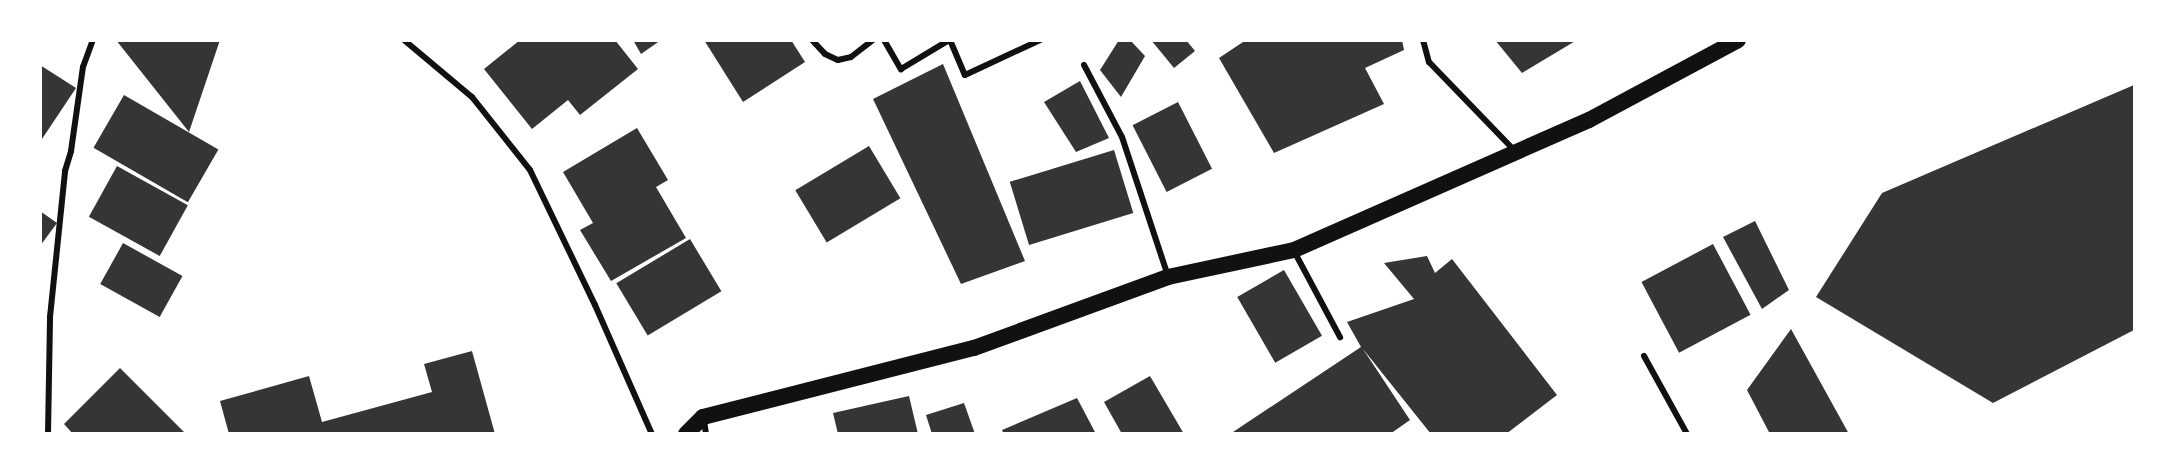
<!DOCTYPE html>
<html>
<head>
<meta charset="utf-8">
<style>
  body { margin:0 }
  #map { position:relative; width:2175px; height:474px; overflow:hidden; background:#fff; font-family:Inter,sans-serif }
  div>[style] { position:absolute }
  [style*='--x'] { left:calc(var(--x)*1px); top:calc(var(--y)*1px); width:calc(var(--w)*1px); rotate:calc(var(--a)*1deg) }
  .building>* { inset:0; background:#353535; transform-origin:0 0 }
  .minor>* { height:6px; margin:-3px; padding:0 3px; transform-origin:3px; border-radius:3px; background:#111 }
  .trunk>* { height:16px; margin:-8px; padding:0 8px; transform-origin:8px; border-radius:8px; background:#111 }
  span { translate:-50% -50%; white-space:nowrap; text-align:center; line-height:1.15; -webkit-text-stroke:6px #fff; paint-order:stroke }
  .frame { position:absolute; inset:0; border:42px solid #fff; pointer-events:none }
</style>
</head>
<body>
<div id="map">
  <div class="building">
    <div style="clip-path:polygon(116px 40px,220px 40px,189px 132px)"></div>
    <div style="clip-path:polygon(520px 40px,615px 40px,638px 69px,580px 115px,568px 100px,532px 129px,484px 69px)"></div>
    <div style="clip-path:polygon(633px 40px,661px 40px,641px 54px)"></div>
    <div style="clip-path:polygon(704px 40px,791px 40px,805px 62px,743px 102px)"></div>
    <div style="clip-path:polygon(1119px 40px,1130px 40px,1145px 56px,1121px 97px,1100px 70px)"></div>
    <div style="clip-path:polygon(1151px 40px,1186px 40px,1195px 51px,1174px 68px)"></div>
    <div style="clip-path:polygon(1246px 40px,1402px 40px,1404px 50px,1365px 68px,1384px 104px,1274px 153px,1219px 58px)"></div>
    <div style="clip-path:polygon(1495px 40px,1577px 40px,1522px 73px)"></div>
    <div style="clip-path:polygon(943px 64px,1025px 261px,961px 284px,873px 99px)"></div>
    <div style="clip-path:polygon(40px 65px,76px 88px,40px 142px)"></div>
    <div style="clip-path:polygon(1080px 81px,1109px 138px,1076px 152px,1044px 102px)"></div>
    <div style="clip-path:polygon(2134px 85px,2134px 330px,1993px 403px,1816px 297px,1882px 193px)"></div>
    <div style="left:124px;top:95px;width:109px;height:61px;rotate:30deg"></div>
    <div style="left:1178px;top:102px;width:75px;height:51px;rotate:63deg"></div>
    <div style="clip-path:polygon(637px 128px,668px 180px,656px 187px,686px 238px,611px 281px,580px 230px,593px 223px,563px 172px)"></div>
    <div style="left:869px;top:146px;width:61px;height:86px;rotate:59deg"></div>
    <div style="left:1114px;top:150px;width:66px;height:109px;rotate:73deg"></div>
    <div style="left:117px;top:166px;width:81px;height:58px;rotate:29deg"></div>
    <div style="clip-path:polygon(40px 211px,57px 223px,40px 246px)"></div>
    <div style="clip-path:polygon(1755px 221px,1789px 290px,1762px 309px,1723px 237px)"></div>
    <div style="left:690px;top:239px;width:61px;height:86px;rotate:59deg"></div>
    <div style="left:123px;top:243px;width:68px;height:47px;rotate:29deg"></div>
    <div style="left:1713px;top:244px;width:80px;height:81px;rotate:62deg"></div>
    <div style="clip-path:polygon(1427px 256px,1435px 273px,1452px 259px,1557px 395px,1506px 434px,1431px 434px,1363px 349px,1410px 420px,1390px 434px,1230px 434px,1361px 347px,1347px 322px,1414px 299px,1384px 263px)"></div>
    <div style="left:1284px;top:270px;width:76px;height:54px;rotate:60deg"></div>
    <div style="clip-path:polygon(1791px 329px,1849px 434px,1770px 434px,1747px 390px)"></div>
    <div style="clip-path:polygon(472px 351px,495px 434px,229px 434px,220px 401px,309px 376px,322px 422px,432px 392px,424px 364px)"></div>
    <div style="clip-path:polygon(120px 368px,186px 434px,73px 434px,64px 424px)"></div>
    <div style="clip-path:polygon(1150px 376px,1184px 434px,1122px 434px,1104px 402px)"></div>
    <div style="clip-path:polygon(909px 396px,918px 434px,838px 434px,833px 413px)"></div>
    <div style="clip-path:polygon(1077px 398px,1096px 434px,1004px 434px,1002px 430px)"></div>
    <div style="clip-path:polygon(964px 403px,975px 434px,932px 434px,926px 415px)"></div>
  </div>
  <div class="minor">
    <div style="--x:404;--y:40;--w:89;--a:40"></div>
    <div style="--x:472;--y:97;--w:93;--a:51.5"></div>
    <div style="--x:530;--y:170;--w:150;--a:64.3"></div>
    <div style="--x:595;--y:305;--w:141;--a:66.2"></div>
    <div style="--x:812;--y:40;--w:19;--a:47"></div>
    <div style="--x:825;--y:54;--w:14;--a:25"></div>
    <div style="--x:838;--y:60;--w:13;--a:-13"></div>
    <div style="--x:851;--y:57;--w:28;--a:-38"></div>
    <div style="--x:884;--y:40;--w:34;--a:60"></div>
    <div style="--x:901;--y:69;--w:56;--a:-31.1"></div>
    <div style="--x:950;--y:40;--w:38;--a:67"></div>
    <div style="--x:965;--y:75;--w:83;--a:-25"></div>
    <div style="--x:1423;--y:40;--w:23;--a:75"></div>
    <div style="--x:1429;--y:62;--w:122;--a:46"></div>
    <div style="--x:1084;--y:65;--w:81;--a:62.2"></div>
    <div style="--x:1122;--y:137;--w:146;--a:71.7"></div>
    <div style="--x:1294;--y:251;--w:98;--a:61.9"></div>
    <div style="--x:1644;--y:356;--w:89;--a:61.1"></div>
    <div style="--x:704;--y:420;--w:14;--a:82"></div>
    <div style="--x:48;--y:434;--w:117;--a:-89"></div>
    <div style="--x:50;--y:317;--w:147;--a:-84.1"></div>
    <div style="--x:65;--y:171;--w:21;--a:-73"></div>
    <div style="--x:71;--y:151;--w:85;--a:-81.9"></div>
    <div style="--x:83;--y:67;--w:29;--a:-70"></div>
  </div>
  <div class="trunk">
    <div style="--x:686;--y:434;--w:24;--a:-45"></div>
    <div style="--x:703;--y:417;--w:280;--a:-14.3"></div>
    <div style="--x:974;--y:348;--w:207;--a:-20.1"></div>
    <div style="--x:1168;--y:277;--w:129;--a:-12.1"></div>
    <div style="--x:1294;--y:250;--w:322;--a:-23.8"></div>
    <div style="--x:1589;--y:120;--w:169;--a:-28.2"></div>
  </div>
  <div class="frame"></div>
</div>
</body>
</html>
